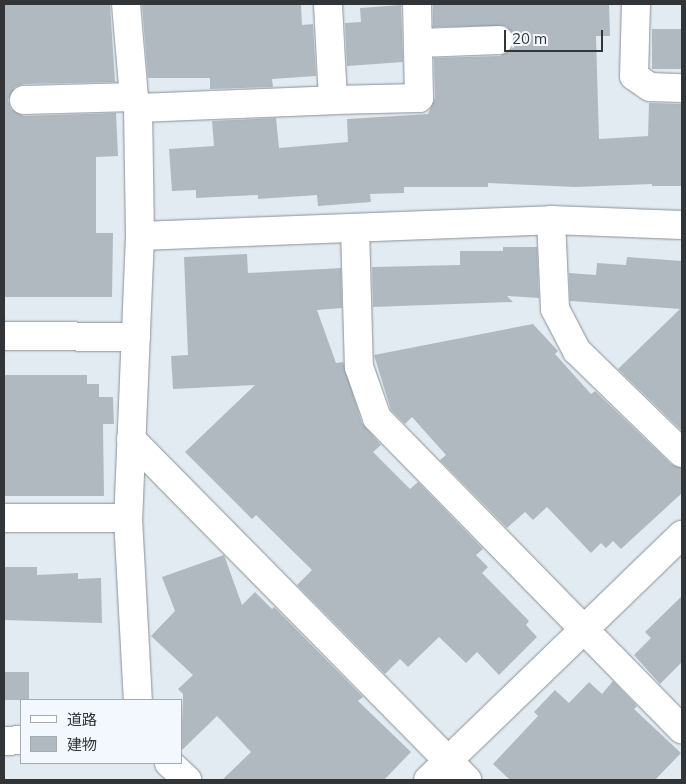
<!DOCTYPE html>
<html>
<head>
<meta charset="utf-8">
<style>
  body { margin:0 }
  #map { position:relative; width:686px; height:784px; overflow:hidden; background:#e3ebf2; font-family:Mulish,"Noto Sans JP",sans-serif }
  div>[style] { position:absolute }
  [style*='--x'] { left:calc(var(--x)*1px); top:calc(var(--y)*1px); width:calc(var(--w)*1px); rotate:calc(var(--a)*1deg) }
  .building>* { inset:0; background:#b1b9c0; transform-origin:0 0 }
  .roads { filter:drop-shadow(0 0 1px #899097) drop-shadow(0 0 1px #899097) }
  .street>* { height:28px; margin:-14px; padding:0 14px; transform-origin:14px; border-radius:14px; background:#fff }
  span { translate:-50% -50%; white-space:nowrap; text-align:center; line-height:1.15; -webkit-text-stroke:4px #f2f8fe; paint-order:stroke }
  .frame { position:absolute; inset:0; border:5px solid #323538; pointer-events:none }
  .legend { position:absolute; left:20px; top:699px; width:162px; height:65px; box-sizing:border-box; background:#f2f8fe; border:1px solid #a5aaaf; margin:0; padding:6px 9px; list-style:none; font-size:15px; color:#323538 }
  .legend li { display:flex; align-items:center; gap:10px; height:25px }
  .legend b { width:25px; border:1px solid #a5aaaf }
  .scale { position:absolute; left:504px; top:30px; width:99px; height:22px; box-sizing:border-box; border:2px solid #323538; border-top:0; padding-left:6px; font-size:15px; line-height:18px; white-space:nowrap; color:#323538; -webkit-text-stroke:4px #f2f8fe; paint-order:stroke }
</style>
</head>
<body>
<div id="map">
  <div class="building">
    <div style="clip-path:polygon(4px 4px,110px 5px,115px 82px,24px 84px,15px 87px,8px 100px,11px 109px,24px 116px,116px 113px,118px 156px,96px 157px,96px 233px,113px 233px,112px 297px,4px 297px)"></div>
    <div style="clip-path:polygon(142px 4px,301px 4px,302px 25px,313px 24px,316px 76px,272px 79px,273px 87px,210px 89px,210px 78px,148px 78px)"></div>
    <div style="clip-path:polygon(433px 4px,609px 4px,610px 36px,596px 36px,599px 139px,648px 136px,649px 103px,682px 104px,682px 186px,652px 186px,652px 184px,575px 187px,488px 183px,488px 187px,404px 187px,404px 193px,370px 194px,371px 202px,318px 206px,317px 195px,258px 199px,258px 195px,196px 198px,196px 190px,172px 191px,169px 149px,214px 146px,212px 121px,276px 118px,279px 148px,348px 142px,347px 119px,428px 114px,435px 98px,434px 58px,500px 56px,513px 48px,515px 39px,506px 26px,433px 27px)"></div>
    <div style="clip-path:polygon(401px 5px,403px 62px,347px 66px,345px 23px,361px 22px,360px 8px)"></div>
    <div style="left:652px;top:29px;width:30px;height:40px"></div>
    <div style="clip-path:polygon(503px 247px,537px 247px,539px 298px,507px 296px,513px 302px,373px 307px,372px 267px,460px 265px,460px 251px,503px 251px)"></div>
    <div style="clip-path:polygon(247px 254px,248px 273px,341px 268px,342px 308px,317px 310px,336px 363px,343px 362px,362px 423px,381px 445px,373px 452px,410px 489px,418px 482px,483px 549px,476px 555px,488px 567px,482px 573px,529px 621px,526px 625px,537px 637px,499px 675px,477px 652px,466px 663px,439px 637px,408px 667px,400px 659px,385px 674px,297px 585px,312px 570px,256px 515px,252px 519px,185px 452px,255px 385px,173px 389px,171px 356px,188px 355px,184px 257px)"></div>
    <div style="clip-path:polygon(627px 257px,682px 261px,682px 431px,618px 369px,680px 309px,570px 301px,569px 273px,596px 275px,597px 263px,626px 265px)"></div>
    <div style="clip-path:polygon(533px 324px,558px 351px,555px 354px,591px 394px,595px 391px,671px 464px,682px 468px,682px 493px,621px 549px,613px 541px,606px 548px,601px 543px,591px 553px,547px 507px,533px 520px,525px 512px,507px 528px,440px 460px,446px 455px,412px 417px,405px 424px,391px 410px,374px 355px)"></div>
    <div style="clip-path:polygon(4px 375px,87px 375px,87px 384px,99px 384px,99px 397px,113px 397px,114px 424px,103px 424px,104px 496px,4px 496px)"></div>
    <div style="clip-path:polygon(224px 555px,242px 605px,255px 592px,272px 609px,274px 607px,363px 697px,358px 701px,411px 752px,384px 780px,222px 780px,251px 752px,217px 716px,181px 751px,183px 694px,178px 689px,193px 675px,151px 636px,175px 611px,162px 577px)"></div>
    <div style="clip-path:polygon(4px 567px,37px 567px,37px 575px,78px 573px,78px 579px,101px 578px,102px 623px,4px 620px)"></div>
    <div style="clip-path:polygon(682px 596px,682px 662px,660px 684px,634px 655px,651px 638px,645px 632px)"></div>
    <div style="left:4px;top:672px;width:25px;height:28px"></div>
    <div style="clip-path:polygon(613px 681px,637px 706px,634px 709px,681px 753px,655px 780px,510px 780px,493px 764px,538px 716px,534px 712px,555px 690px,569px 703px,589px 682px,602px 694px)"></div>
  </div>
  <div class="roads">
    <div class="street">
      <div style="--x:126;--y:4;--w:93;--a:85.1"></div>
      <div style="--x:134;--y:97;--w:12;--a:70"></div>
      <div style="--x:138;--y:108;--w:128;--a:89.1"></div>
      <div style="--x:140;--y:236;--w:282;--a:92.4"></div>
      <div style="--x:128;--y:518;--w:182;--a:86.9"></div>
      <div style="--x:636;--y:4;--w:72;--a:91.6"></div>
      <div style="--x:634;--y:76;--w:19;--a:35"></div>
      <div style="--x:650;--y:87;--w:32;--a:2"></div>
      <div style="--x:420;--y:43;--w:79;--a:-2.2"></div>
      <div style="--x:24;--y:100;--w:110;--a:-1.6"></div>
      <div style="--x:333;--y:100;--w:86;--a:-1.3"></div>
      <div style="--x:419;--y:98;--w:94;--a:-91.2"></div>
      <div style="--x:138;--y:108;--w:195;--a:-2.3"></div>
      <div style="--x:333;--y:100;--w:96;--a:-93"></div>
      <div style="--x:551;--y:220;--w:89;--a:87.4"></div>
      <div style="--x:555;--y:309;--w:47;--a:62.4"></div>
      <div style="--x:577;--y:351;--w:146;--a:44.2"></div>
      <div style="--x:355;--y:228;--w:139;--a:88.4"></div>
      <div style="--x:359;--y:367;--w:54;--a:70.6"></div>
      <div style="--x:377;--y:418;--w:436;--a:45.6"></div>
      <div style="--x:140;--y:236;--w:411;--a:-2.2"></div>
      <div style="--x:551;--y:220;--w:131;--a:2.2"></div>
      <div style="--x:4;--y:336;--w:132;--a:0.4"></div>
      <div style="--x:131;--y:439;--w:479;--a:45.4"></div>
      <div style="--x:4;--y:518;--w:124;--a:0"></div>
      <div style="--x:4;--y:741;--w:17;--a:-3"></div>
      <div style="--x:169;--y:763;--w:25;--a:43"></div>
      <div style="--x:428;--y:780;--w:353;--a:-44"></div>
    </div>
  </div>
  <div class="frame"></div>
  <ul class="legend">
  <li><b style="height:6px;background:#fff"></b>道路</li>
  <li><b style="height:14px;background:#b1b9c0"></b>建物</li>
  </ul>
  <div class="scale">20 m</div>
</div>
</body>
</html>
